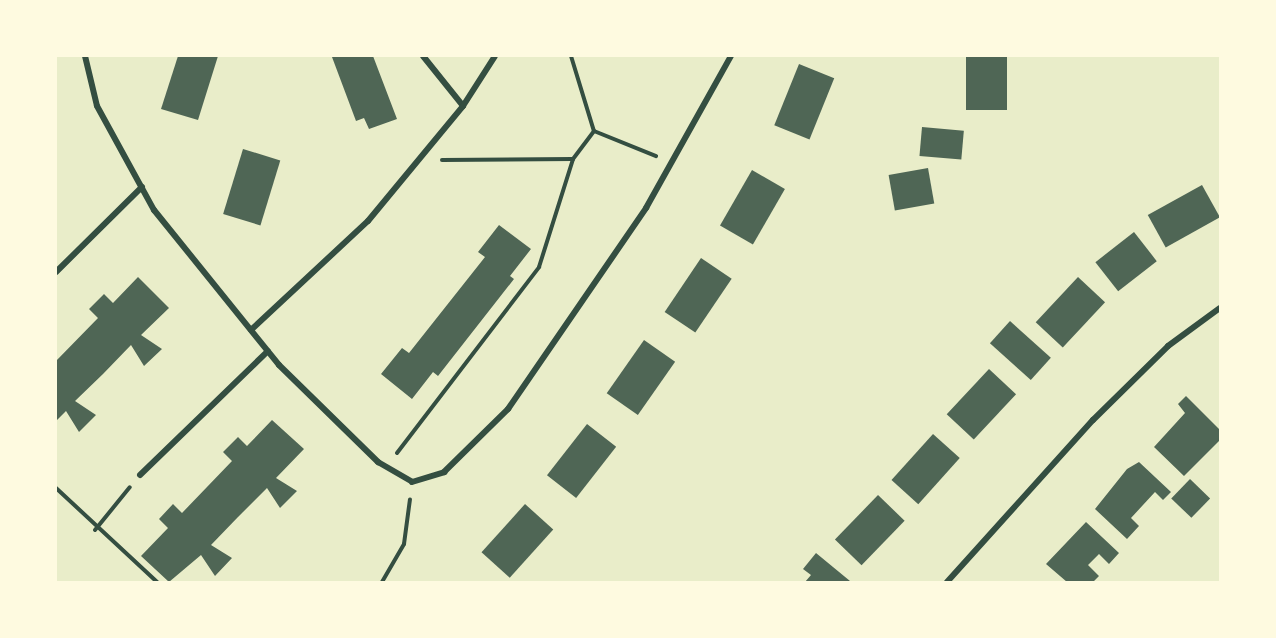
<!DOCTYPE html>
<html>
<head>
<meta charset="utf-8">
<style>
  body { margin:0 }
  #map { position:relative; width:1276px; height:638px; overflow:hidden; background:#e9edc9; font-family:Quicksand,sans-serif }
  div>[style] { position:absolute }
  [style*='--x'] { left:calc(var(--x)*1px); top:calc(var(--y)*1px); width:calc(var(--w)*1px); rotate:calc(var(--a)*1deg) }
  .building>* { inset:0; background:#4f6655; transform-origin:0 0 }
  .path>* { height:4px; margin:-2px; padding:0 2px; transform-origin:2px; border-radius:2px; background:#344e41 }
  .minor>* { height:6px; margin:-3px; padding:0 3px; transform-origin:3px; border-radius:3px; background:#344e41 }
  span { translate:-50% -50%; white-space:nowrap; text-align:center; line-height:1.15; -webkit-text-stroke:5px #fefae0; paint-order:stroke }
  .frame { position:absolute; inset:0; border:57px solid #fefae0; pointer-events:none }
</style>
</head>
<body>
<div id="map">
  <div class="building">
    <div style="clip-path:polygon(178px 56px,218px 56px,198px 120px,161px 109px)"></div>
    <div style="clip-path:polygon(373px 56px,397px 119px,369px 129px,364px 118px,356px 121px,332px 57px)"></div>
    <div style="left:966px;top:56px;width:41px;height:54px"></div>
    <div style="left:799px;top:64px;width:38px;height:66px;rotate:22deg"></div>
    <div style="left:922px;top:127px;width:42px;height:29px;rotate:5deg"></div>
    <div style="left:243px;top:149px;width:39px;height:68px;rotate:17deg"></div>
    <div style="left:928px;top:168px;width:36px;height:40px;rotate:80deg"></div>
    <div style="left:752px;top:170px;width:38px;height:64px;rotate:30deg"></div>
    <div style="left:1202px;top:185px;width:37px;height:62px;rotate:61deg"></div>
    <div style="clip-path:polygon(499px 225px,531px 249px,510px 276px,514px 279px,438px 376px,433px 372px,412px 399px,381px 374px,402px 348px,409px 353px,485px 257px,478px 252px)"></div>
    <div style="left:1134px;top:232px;width:37px;height:49px;rotate:52deg"></div>
    <div style="left:701px;top:258px;width:37px;height:65px;rotate:34deg"></div>
    <div style="clip-path:polygon(138px 277px,169px 308px,141px 335px,162px 349px,144px 366px,131px 345px,103px 374px,75px 401px,96px 415px,79px 432px,66px 411px,56px 421px,56px 361px,98px 318px,89px 309px,104px 294px,113px 303px)"></div>
    <div style="left:1078px;top:277px;width:37px;height:62px;rotate:43deg"></div>
    <div style="left:1010px;top:321px;width:55px;height:30px;rotate:42deg"></div>
    <div style="left:644px;top:340px;width:38px;height:65px;rotate:35deg"></div>
    <div style="left:989px;top:369px;width:37px;height:62px;rotate:43deg"></div>
    <div style="clip-path:polygon(1186px 396px,1220px 430px,1220px 440px,1184px 476px,1154px 447px,1185px 413px,1178px 404px)"></div>
    <div style="clip-path:polygon(272px 420px,304px 449px,276px 478px,297px 491px,280px 508px,267px 488px,238px 517px,211px 545px,232px 558px,215px 576px,201px 555px,169px 582px,141px 556px,168px 528px,159px 519px,173px 504px,182px 513px,232px 461px,223px 452px,238px 437px,247px 446px)"></div>
    <div style="left:587px;top:424px;width:37px;height:65px;rotate:38deg"></div>
    <div style="left:933px;top:434px;width:36px;height:62px;rotate:42deg"></div>
    <div style="clip-path:polygon(1139px 462px,1171px 492px,1163px 500px,1155px 492px,1131px 518px,1139px 526px,1127px 539px,1095px 509px,1127px 469px)"></div>
    <div style="left:1190px;top:479px;width:28px;height:27px;rotate:44deg"></div>
    <div style="left:878px;top:495px;width:37px;height:62px;rotate:44deg"></div>
    <div style="left:525px;top:504px;width:38px;height:65px;rotate:42deg"></div>
    <div style="clip-path:polygon(1086px 522px,1119px 553px,1109px 564px,1099px 554px,1088px 565px,1099px 576px,1093px 582px,1067px 582px,1046px 564px)"></div>
    <div style="clip-path:polygon(816px 553px,850px 581px,849px 582px,805px 582px,811px 575px,803px 569px)"></div>
  </div>
  <div class="path">
    <div style="--x:571;--y:56;--w:78;--a:73"></div>
    <div style="--x:594;--y:131;--w:67;--a:22"></div>
    <div style="--x:442;--y:160;--w:131;--a:-0.4"></div>
    <div style="--x:573;--y:159;--w:35;--a:-53"></div>
    <div style="--x:397;--y:453;--w:234;--a:-52.6"></div>
    <div style="--x:539;--y:267;--w:113;--a:-72.5"></div>
    <div style="--x:56;--y:488;--w:138;--a:42.9"></div>
    <div style="--x:95;--y:530;--w:55;--a:-50.9"></div>
    <div style="--x:382;--y:582;--w:44;--a:-59.9"></div>
    <div style="--x:404;--y:544;--w:45;--a:-82.4"></div>
  </div>
  <div class="minor">
    <div style="--x:85;--y:56;--w:51;--a:76.5"></div>
    <div style="--x:97;--y:106;--w:119;--a:61.3"></div>
    <div style="--x:154;--y:210;--w:199;--a:51.1"></div>
    <div style="--x:279;--y:365;--w:139;--a:44.4"></div>
    <div style="--x:378;--y:462;--w:39;--a:30"></div>
    <div style="--x:412;--y:482;--w:34;--a:-17"></div>
    <div style="--x:444;--y:472;--w:90;--a:-44.5"></div>
    <div style="--x:508;--y:409;--w:244;--a:-55.5"></div>
    <div style="--x:646;--y:208;--w:174;--a:-60.8"></div>
    <div style="--x:423;--y:56;--w:64;--a:51.3"></div>
    <div style="--x:56;--y:272;--w:121;--a:-44.7"></div>
    <div style="--x:251;--y:330;--w:160;--a:-43"></div>
    <div style="--x:368;--y:221;--w:149;--a:-50.4"></div>
    <div style="--x:463;--y:106;--w:59;--a:-57.4"></div>
    <div style="--x:140;--y:475;--w:178;--a:-44.1"></div>
    <div style="--x:947;--y:582;--w:218;--a:-48"></div>
    <div style="--x:1093;--y:420;--w:105;--a:-44.6"></div>
    <div style="--x:1168;--y:346;--w:64;--a:-36.2"></div>
  </div>
  <div class="frame"></div>
</div>
</body>
</html>
